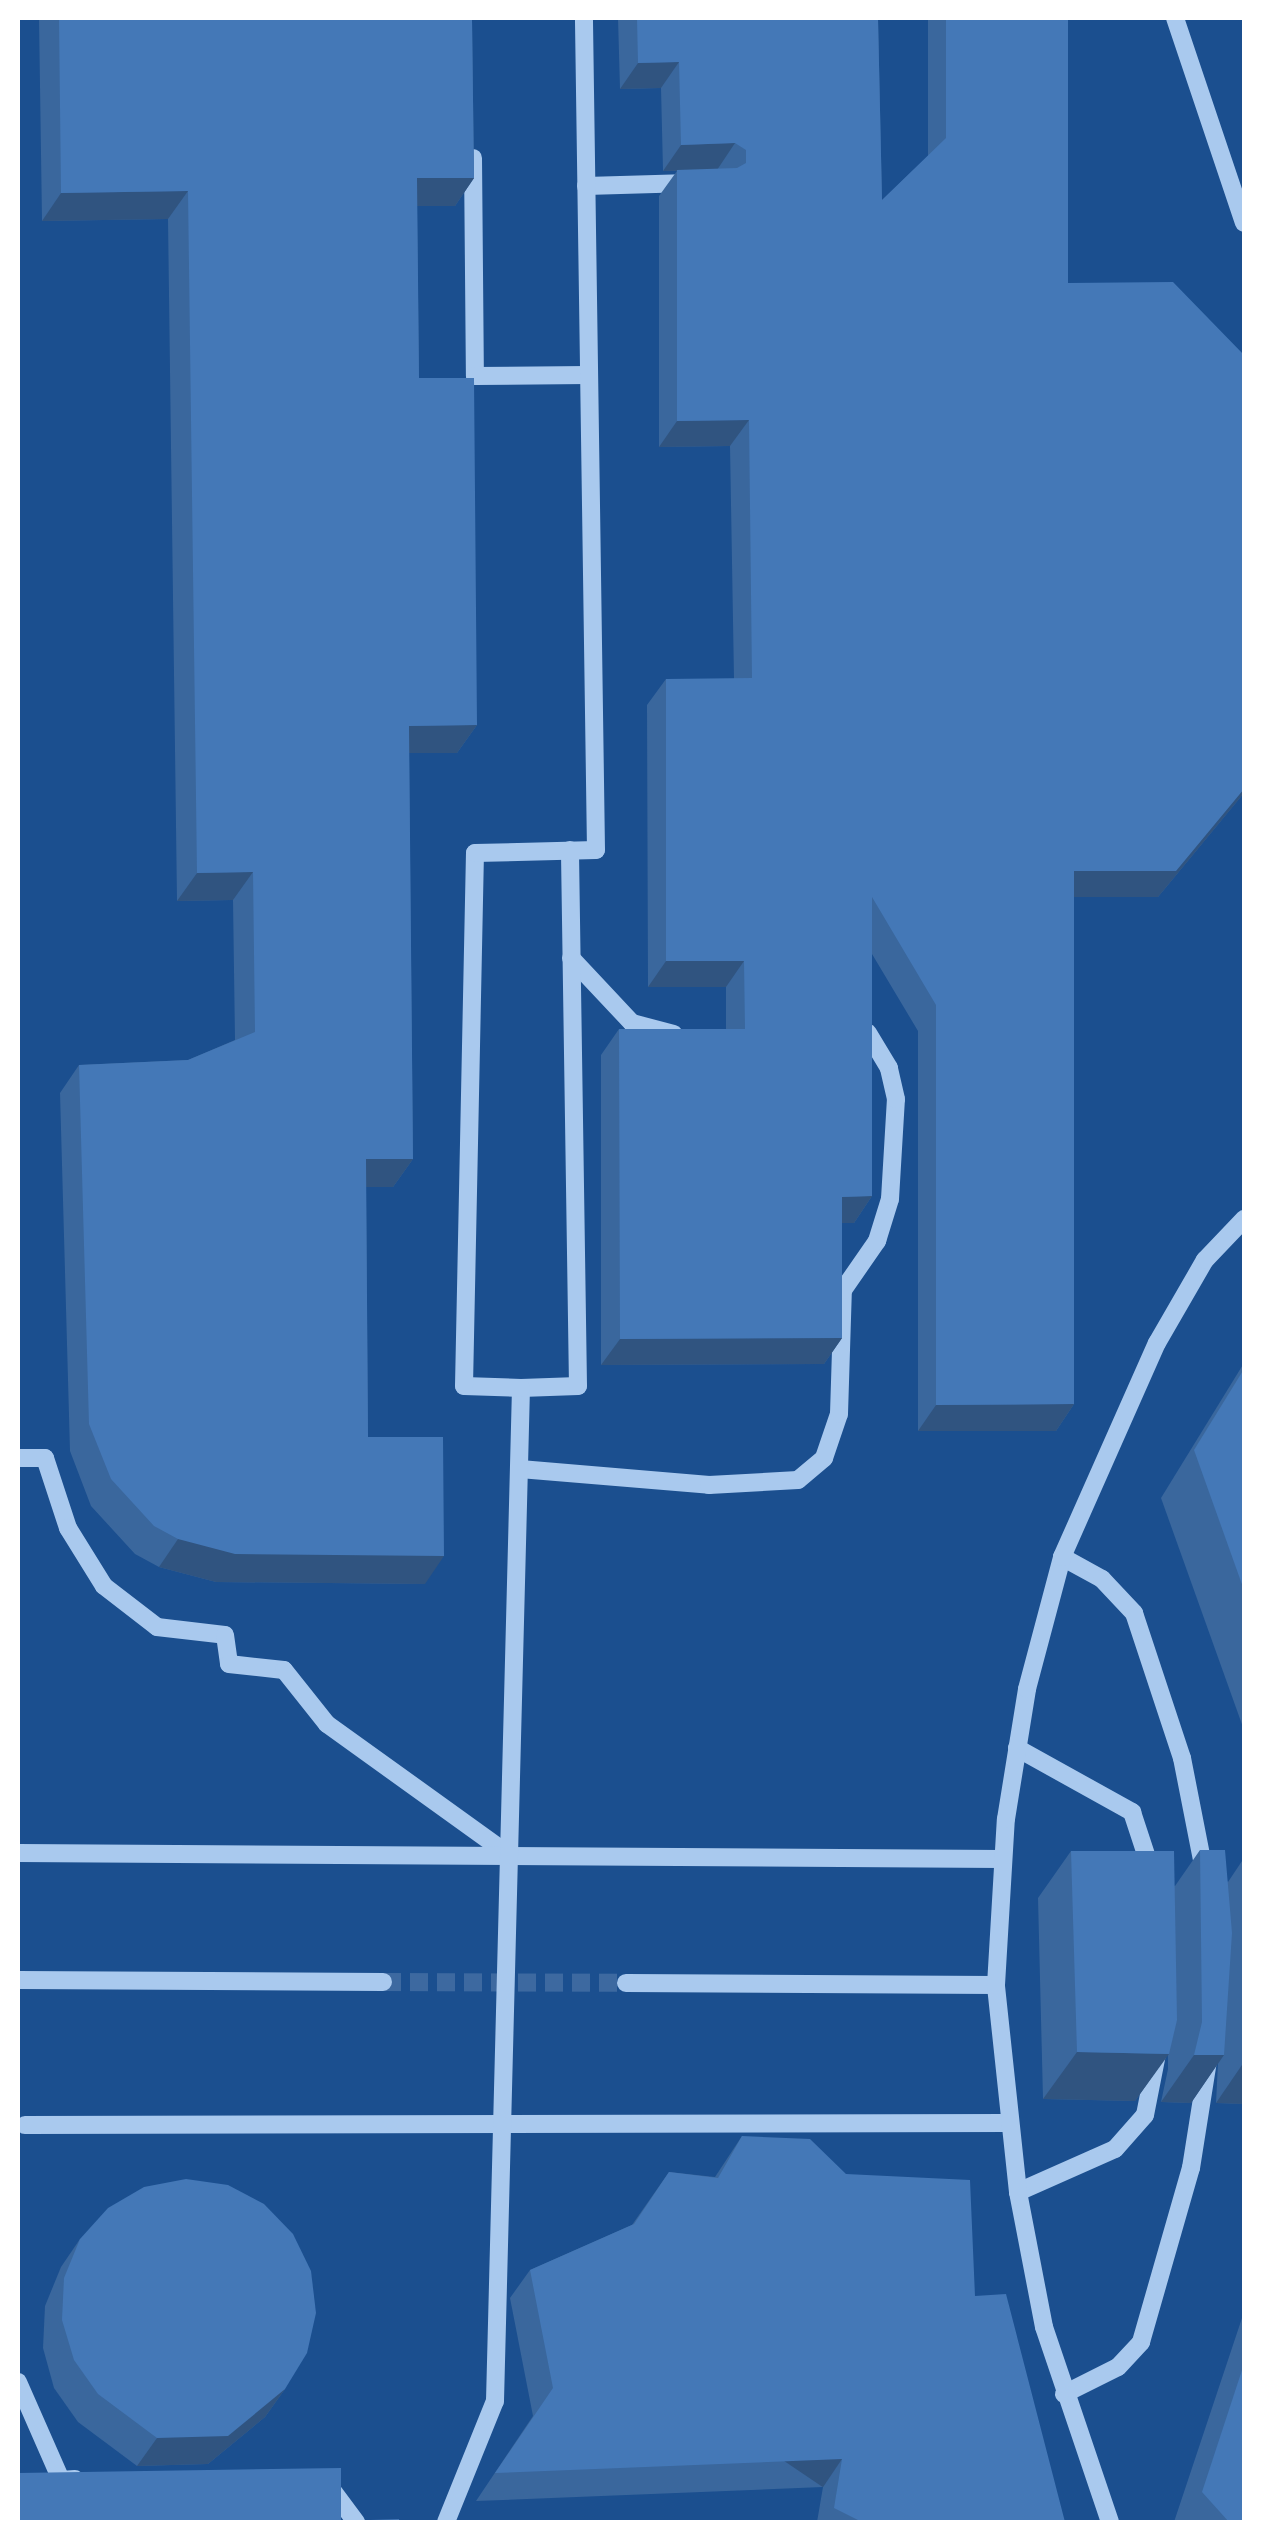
<!DOCTYPE html>
<html>
<head>
<meta charset="utf-8">
<style>
  body { margin:0 }
  #map { position:relative; width:1262px; height:2540px; overflow:hidden; background:#1b4f8f; font-family:"Archivo Narrow",sans-serif }
  div>[style] { position:absolute }
  [style*='--x'] { left:calc(var(--x)*1px); top:calc(var(--y)*1px); width:calc(var(--w)*1px); rotate:calc(var(--a)*1deg) }
  .minor-tunnel>* { height:18px; margin-top:-9px; transform-origin:0; background:repeating-linear-gradient(90deg,#3d69a0 0 18px,transparent 0 27px) }
  .minor>* { height:18px; margin:-9px; padding:0 9px; transform-origin:9px; border-radius:9px; background:#a9c9ee }
  .wall>* { inset:0; background:#3a679d }
  .shaded-wall>* { inset:0; background:#305480; transform-origin:0 0 }
  .building>* { inset:0; background:#4478b7 }
  span { translate:-50% -50%; white-space:nowrap; text-align:center; line-height:1.15; -webkit-text-stroke:8px #1b4f8f; paint-order:stroke }
  .frame { position:absolute; inset:0; border:20px solid #fff; pointer-events:none }
</style>
</head>
<body>
<div id="map">
  <div class="minor-tunnel">
    <div style="--x:383;--y:1982;--w:243;--a:0.2"></div>
  </div>
  <div class="minor">
    <div style="--x:1175;--y:18;--w:216;--a:71.4"></div>
    <div style="--x:473;--y:158;--w:218;--a:89.5"></div>
    <div style="--x:475;--y:376;--w:113;--a:-0.5"></div>
    <div style="--x:586;--y:186;--w:104;--a:-1.7"></div>
    <div style="--x:571;--y:958;--w:89;--a:46.8"></div>
    <div style="--x:632;--y:1023;--w:43;--a:14.7"></div>
    <div style="--x:521;--y:1388;--w:57;--a:-2"></div>
    <div style="--x:578;--y:1386;--w:536;--a:-90.86"></div>
    <div style="--x:18;--y:1458;--w:27;--a:0"></div>
    <div style="--x:45;--y:1458;--w:74;--a:71.8"></div>
    <div style="--x:68;--y:1528;--w:68;--a:58.2"></div>
    <div style="--x:104;--y:1586;--w:67;--a:37.7"></div>
    <div style="--x:157;--y:1627;--w:68;--a:6.7"></div>
    <div style="--x:225;--y:1635;--w:29;--a:82"></div>
    <div style="--x:229;--y:1664;--w:55;--a:6.2"></div>
    <div style="--x:284;--y:1670;--w:69;--a:51.5"></div>
    <div style="--x:327;--y:1724;--w:226;--a:35.7"></div>
    <div style="--x:520;--y:1469;--w:190;--a:4.8"></div>
    <div style="--x:709;--y:1485;--w:89;--a:-3.2"></div>
    <div style="--x:798;--y:1480;--w:34;--a:-40"></div>
    <div style="--x:824;--y:1458;--w:46;--a:-71.2"></div>
    <div style="--x:839;--y:1414;--w:124;--a:-88.2"></div>
    <div style="--x:843;--y:1290;--w:60;--a:-55.2"></div>
    <div style="--x:877;--y:1241;--w:44;--a:-72.8"></div>
    <div style="--x:890;--y:1199;--w:100;--a:-86.6"></div>
    <div style="--x:896;--y:1099;--w:32;--a:-103"></div>
    <div style="--x:889;--y:1068;--w:41;--a:-121"></div>
    <div style="--x:1062;--y:1557;--w:46;--a:28.8"></div>
    <div style="--x:1102;--y:1579;--w:47;--a:46.7"></div>
    <div style="--x:1134;--y:1613;--w:153;--a:71.7"></div>
    <div style="--x:1182;--y:1758;--w:114;--a:78.9"></div>
    <div style="--x:1017;--y:1748;--w:132;--a:29.1"></div>
    <div style="--x:1132;--y:1812;--w:64;--a:71.8"></div>
    <div style="--x:18;--y:1853;--w:984;--a:0.35"></div>
    <div style="--x:18;--y:1980;--w:365;--a:0.3"></div>
    <div style="--x:626;--y:1983;--w:370;--a:0.3"></div>
    <div style="--x:25;--y:2125;--w:983;--a:-0.12"></div>
    <div style="--x:1018;--y:2192;--w:106;--a:-23.9"></div>
    <div style="--x:1115;--y:2149;--w:45;--a:-48.6"></div>
    <div style="--x:1145;--y:2115;--w:62;--a:-78.9"></div>
    <div style="--x:18;--y:2382;--w:107;--a:66.3"></div>
    <div style="--x:61;--y:2480;--w:14;--a:-4"></div>
    <div style="--x:1064;--y:2394;--w:60;--a:-26.6"></div>
    <div style="--x:1118;--y:2367;--w:34;--a:-47"></div>
    <div style="--x:1141;--y:2342;--w:181;--a:-74"></div>
    <div style="--x:1191;--y:2168;--w:108;--a:-81"></div>
    <div style="--x:327;--y:2483;--w:49;--a:53.4"></div>
    <div style="--x:446;--y:2522;--w:131;--a:-68"></div>
    <div style="--x:495;--y:2401;--w:1013;--a:-88.53"></div>
    <div style="--x:521;--y:1388;--w:57;--a:-178"></div>
    <div style="--x:464;--y:1386;--w:533;--a:-88.82"></div>
    <div style="--x:475;--y:853;--w:121;--a:-1.4"></div>
    <div style="--x:596;--y:850;--w:832;--a:-90.83"></div>
    <div style="--x:1110;--y:2522;--w:206;--a:-108.7"></div>
    <div style="--x:1044;--y:2327;--w:137;--a:-100.9"></div>
    <div style="--x:1018;--y:2192;--w:208;--a:-96.1"></div>
    <div style="--x:996;--y:1985;--w:166;--a:-86.6"></div>
    <div style="--x:1006;--y:1819;--w:132;--a:-80.8"></div>
    <div style="--x:1027;--y:1689;--w:137;--a:-75.1"></div>
    <div style="--x:1062;--y:1557;--w:234;--a:-66.1"></div>
    <div style="--x:1157;--y:1343;--w:96;--a:-60"></div>
    <div style="--x:1205;--y:1260;--w:57;--a:-46.4"></div>
  </div>
  <div class="wall">
    <div style="clip-path:polygon(39px 18px,472px 18px,474px 178px,455px 206px,417px 206px,419px 378px,477px 725px,457px 753px,409px 753px,413px 1159px,393px 1187px,366px 1187px,368px 1437px,425px 1584px,216px 1582px,159px 1567px,135px 1554px,91px 1506px,70px 1451px,60px 1093px,79px 1065px,188px 1060px,235px 1040px,233px 900px,177px 901px,168px 219px,42px 221px)"></div>
    <div style="clip-path:polygon(618px 18px,878px 18px,882px 200px,928px 156px,928px 18px,1068px 18px,1068px 283px,1244px 355px,1244px 793px,1158px 897px,1074px 897px,1074px 1404px,1056px 1431px,918px 1431px,918px 1031px,872px 954px,872px 1196px,854px 1223px,842px 1223px,842px 1338px,824px 1364px,601px 1365px,601px 1055px,619px 1029px,726px 1029px,726px 987px,648px 987px,647px 705px,666px 679px,734px 679px,730px 446px,659px 447px,659px 196px,677px 171px,663px 171px,661px 88px,620px 89px)"></div>
    <div style="clip-path:polygon(1244px 1363px,1244px 1730px,1161px 1498px)"></div>
    <div style="clip-path:polygon(1200px 1850px,1228px 1882px,1244px 1858px,1244px 2104px,1216px 2103px,1218px 2063px,1191px 2103px,1161px 2102px,1168px 2069px,1168px 2054px,1135px 2101px,1043px 2099px,1038px 1898px,1071px 1851px,1175px 1886px)"></div>
    <div style="clip-path:polygon(742px 2136px,975px 2296px,1065px 2522px,817px 2522px,823px 2487px,476px 2501px,533px 2416px,510px 2298px,530px 2270px,632px 2225px,669px 2172px,715px 2177px)"></div>
    <div style="clip-path:polygon(80px 2239px,285px 2389px,265px 2417px,208px 2464px,137px 2466px,78px 2422px,54px 2388px,43px 2348px,45px 2306px,61px 2267px)"></div>
    <div style="clip-path:polygon(1244px 2312px,1244px 2522px,1174px 2522px)"></div>
  </div>
  <div class="shaded-wall">
    <div style="clip-path:polygon(679px 62px,661px 88px,620px 89px,638px 63px)"></div>
    <div style="clip-path:polygon(735px 143px,717px 170px,663px 171px,681px 145px)"></div>
    <div style="clip-path:polygon(417px 178px,474px 178px,455px 206px,397px 206px)"></div>
    <div style="clip-path:polygon(188px 191px,168px 219px,42px 221px,61px 193px)"></div>
    <div style="clip-path:polygon(749px 420px,730px 446px,659px 447px,677px 421px)"></div>
    <div style="clip-path:polygon(477px 725px,457px 753px,390px 753px,409px 726px)"></div>
    <div style="clip-path:polygon(1244px 789px,1244px 793px,1158px 897px,1055px 897px,1074px 871px)"></div>
    <div style="clip-path:polygon(253px 872px,233px 900px,177px 901px,197px 873px)"></div>
    <div style="clip-path:polygon(666px 961px,744px 961px,726px 987px,648px 987px)"></div>
    <div style="clip-path:polygon(366px 1159px,413px 1159px,393px 1187px,347px 1187px)"></div>
    <div style="clip-path:polygon(872px 1196px,854px 1223px,824px 1223px,842px 1197px)"></div>
    <div style="clip-path:polygon(842px 1338px,824px 1364px,601px 1365px,620px 1339px)"></div>
    <div style="clip-path:polygon(1074px 1404px,1056px 1431px,918px 1431px,936px 1405px)"></div>
    <div style="clip-path:polygon(178px 1539px,444px 1556px,425px 1584px,216px 1582px,159px 1567px)"></div>
    <div style="clip-path:polygon(1077px 2052px,1169px 2054px,1135px 2101px,1043px 2099px)"></div>
    <div style="clip-path:polygon(1194px 2055px,1224px 2055px,1191px 2103px,1161px 2102px)"></div>
    <div style="clip-path:polygon(1244px 2062px,1244px 2104px,1216px 2103px)"></div>
    <div style="clip-path:polygon(285px 2389px,265px 2417px,208px 2464px,137px 2466px,157px 2438px)"></div>
    <div style="left:842px;top:2459px;width:34px;height:347px;rotate:124deg"></div>
  </div>
  <div class="building">
    <div style="clip-path:polygon(59px 18px,472px 18px,474px 178px,417px 178px,419px 378px,474px 378px,477px 725px,409px 726px,413px 1159px,366px 1159px,368px 1437px,443px 1437px,444px 1556px,235px 1554px,178px 1539px,154px 1526px,111px 1479px,89px 1424px,79px 1065px,188px 1060px,255px 1032px,253px 872px,197px 873px,188px 191px,61px 193px)"></div>
    <div style="clip-path:polygon(637px 18px,878px 18px,882px 200px,946px 138px,946px 18px,1068px 18px,1068px 283px,1173px 282px,1244px 355px,1244px 789px,1176px 871px,1074px 871px,1074px 1404px,936px 1405px,936px 1005px,872px 897px,872px 1196px,842px 1197px,842px 1338px,620px 1339px,619px 1029px,745px 1029px,744px 961px,666px 961px,666px 679px,752px 678px,749px 420px,677px 421px,677px 170px,737px 168px,746px 163px,746px 150px,735px 143px,681px 145px,679px 62px,638px 63px)"></div>
    <div style="clip-path:polygon(1244px 1369px,1244px 1590px,1194px 1450px)"></div>
    <div style="clip-path:polygon(1200px 1850px,1225px 1850px,1232px 1933px,1224px 2055px,1194px 2055px,1202px 2022px)"></div>
    <div style="clip-path:polygon(1071px 1851px,1174px 1851px,1177px 2020px,1169px 2054px,1077px 2052px)"></div>
    <div style="clip-path:polygon(742px 2136px,810px 2139px,846px 2174px,970px 2180px,975px 2296px,1006px 2294px,1065px 2522px,862px 2522px,834px 2508px,842px 2459px,495px 2473px,553px 2388px,530px 2270px,634px 2224px,669px 2172px,718px 2178px)"></div>
    <div style="clip-path:polygon(186px 2179px,228px 2185px,264px 2204px,293px 2234px,311px 2271px,316px 2313px,307px 2353px,285px 2389px,228px 2436px,157px 2438px,98px 2394px,74px 2360px,62px 2320px,64px 2278px,80px 2239px,108px 2208px,144px 2187px)"></div>
    <div style="clip-path:polygon(1244px 2364px,1244px 2522px,1229px 2522px,1202px 2492px)"></div>
    <div style="clip-path:polygon(341px 2468px,341px 2521px,399px 2519px,399px 2522px,18px 2522px,18px 2473px)"></div>
  </div>
  <div class="frame"></div>
</div>
</body>
</html>
